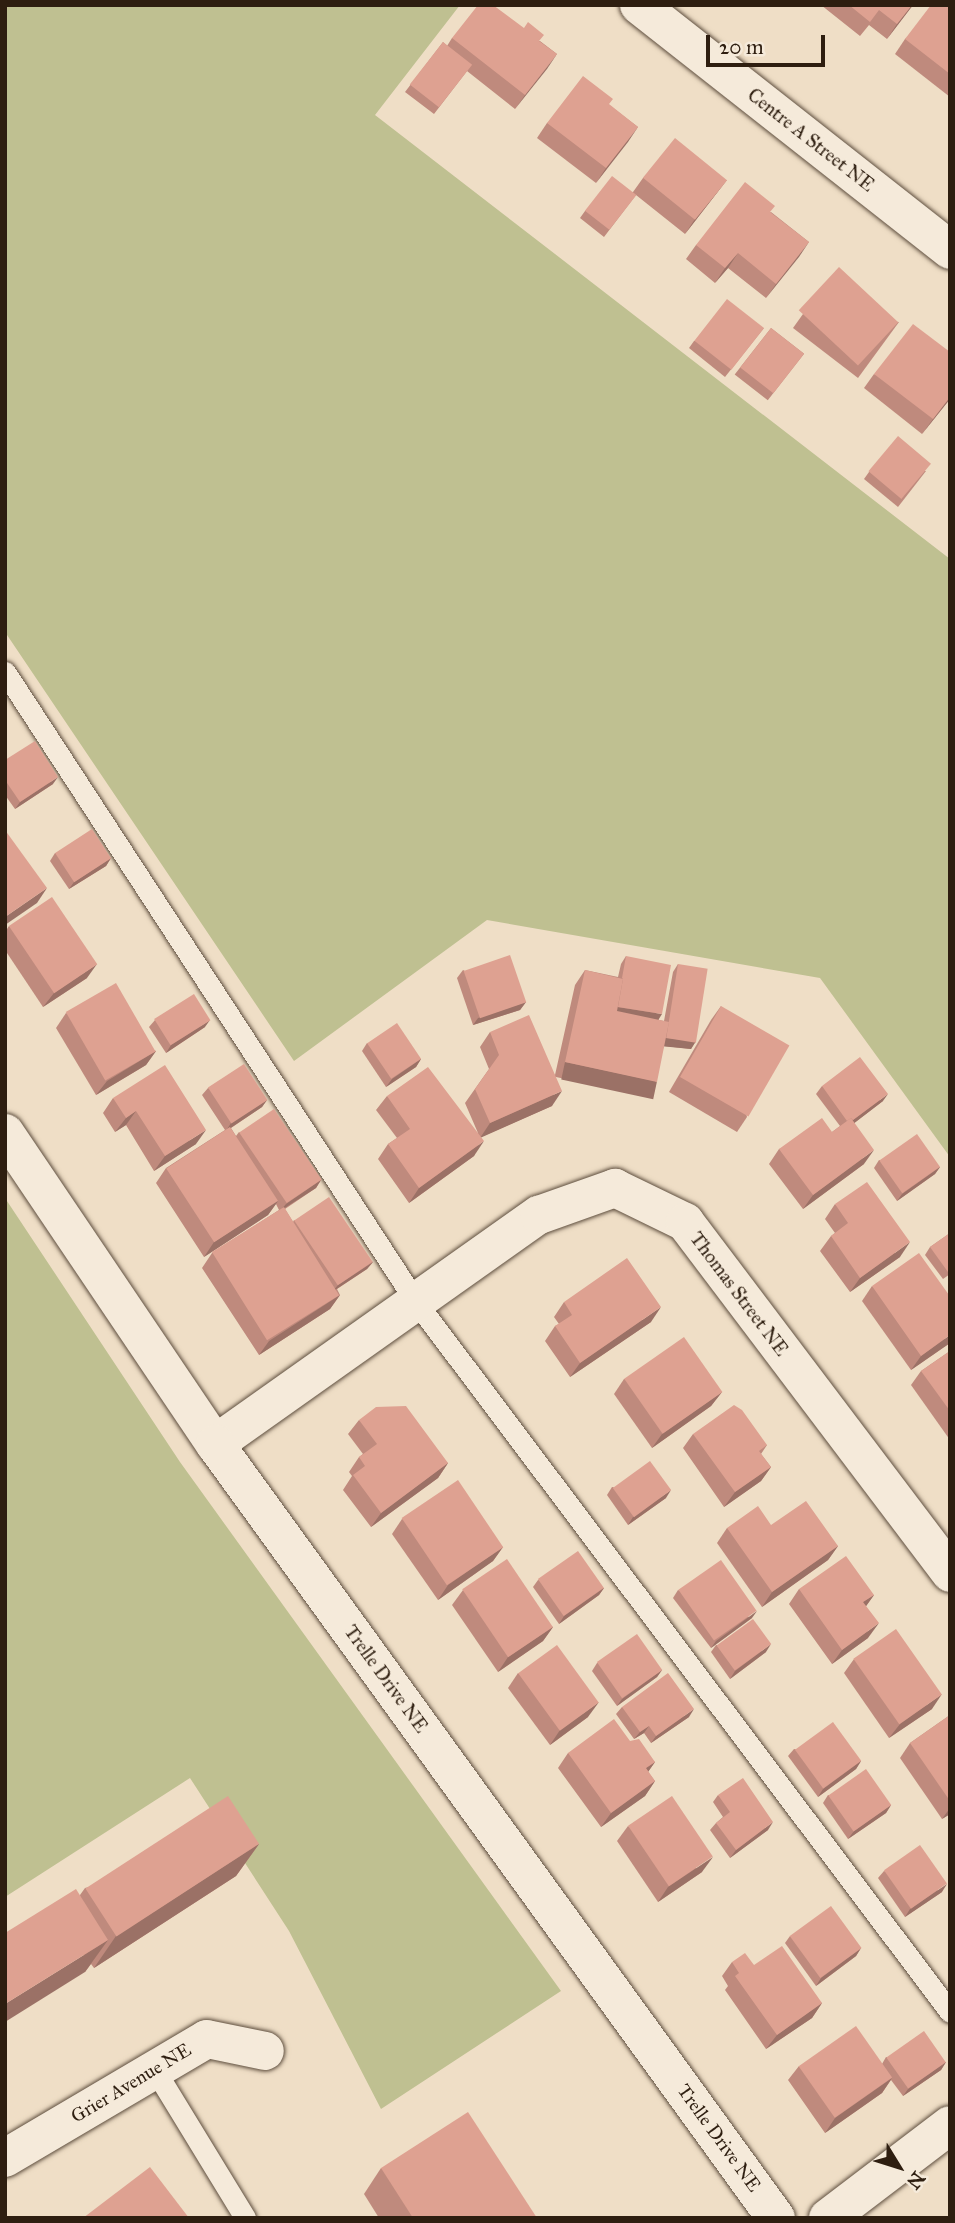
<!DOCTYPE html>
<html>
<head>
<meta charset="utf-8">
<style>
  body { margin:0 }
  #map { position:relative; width:955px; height:2223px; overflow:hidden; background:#efdec6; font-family:"IM FELL Great Primer",serif }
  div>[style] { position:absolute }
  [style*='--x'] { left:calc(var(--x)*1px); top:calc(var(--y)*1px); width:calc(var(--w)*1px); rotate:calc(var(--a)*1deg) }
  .green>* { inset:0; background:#bfc091 }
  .roads { filter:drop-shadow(0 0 2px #5e4e3e) drop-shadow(0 0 2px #5e4e3e) }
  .service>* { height:21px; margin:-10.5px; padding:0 10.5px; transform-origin:10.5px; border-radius:10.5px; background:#f5eada }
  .minor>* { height:38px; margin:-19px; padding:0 19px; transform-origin:19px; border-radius:19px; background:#f5eada }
  .tertiary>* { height:38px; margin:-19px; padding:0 19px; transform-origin:19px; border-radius:19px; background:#f5eada }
  .wall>* { inset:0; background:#bf8a7d; transform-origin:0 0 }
  .shaded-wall>* { inset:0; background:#9b7166; transform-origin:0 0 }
  .building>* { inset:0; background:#dea191; transform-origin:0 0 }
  span { translate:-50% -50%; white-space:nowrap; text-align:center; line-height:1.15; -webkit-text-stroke:5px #f5eada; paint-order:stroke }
  .street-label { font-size:19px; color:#2e1e10 }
  .frame { position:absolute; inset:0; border:7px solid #2e1e10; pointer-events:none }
  .north { position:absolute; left:864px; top:2132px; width:70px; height:70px; -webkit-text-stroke:5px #f5eada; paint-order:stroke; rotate:128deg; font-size:19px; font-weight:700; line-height:28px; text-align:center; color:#2e1e10 }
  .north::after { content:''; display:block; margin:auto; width:24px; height:32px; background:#2e1e10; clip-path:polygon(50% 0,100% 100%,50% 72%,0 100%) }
  .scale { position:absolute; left:706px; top:35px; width:119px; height:32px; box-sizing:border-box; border:4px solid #2e1e10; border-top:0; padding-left:9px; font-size:21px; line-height:24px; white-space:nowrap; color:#2e1e10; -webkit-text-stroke:5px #f5eada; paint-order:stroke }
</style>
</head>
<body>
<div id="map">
  <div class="green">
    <div style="clip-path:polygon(5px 5px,460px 5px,375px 115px,950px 559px,950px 1157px,820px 978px,487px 920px,294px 1061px,5px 632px)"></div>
    <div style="clip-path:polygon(5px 1198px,180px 1462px,561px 1991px,381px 2109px,289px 1931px,190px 1778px,5px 1897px)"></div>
  </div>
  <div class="roads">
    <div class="service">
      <div style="--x:5;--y:672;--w:752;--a:56.88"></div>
      <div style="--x:416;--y:1302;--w:888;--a:53.05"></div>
      <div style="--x:153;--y:2067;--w:177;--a:58.6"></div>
    </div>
    <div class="minor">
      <div style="--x:639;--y:5;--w:396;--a:38.2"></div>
      <div style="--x:215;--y:1444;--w:397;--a:-35.3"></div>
      <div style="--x:539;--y:1215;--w:81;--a:-19.6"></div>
      <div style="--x:615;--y:1188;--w:78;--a:25.9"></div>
      <div style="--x:685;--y:1222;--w:440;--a:52.9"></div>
      <div style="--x:5;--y:2158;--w:234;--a:-30.5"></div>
      <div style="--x:207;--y:2039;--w:59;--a:11.7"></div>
      <div style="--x:828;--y:2218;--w:153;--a:-37.3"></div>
    </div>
    <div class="tertiary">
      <div style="--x:5;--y:1133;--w:375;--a:56"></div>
      <div style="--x:215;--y:1444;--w:956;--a:54.07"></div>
    </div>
  </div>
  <div class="wall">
    <div style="clip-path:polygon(821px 5px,913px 5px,887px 39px,869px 25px,860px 36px)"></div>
    <div style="clip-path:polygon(950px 6px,950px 97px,895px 54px,905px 39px)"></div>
    <div style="clip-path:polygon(452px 38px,540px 41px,557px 54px,515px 109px,467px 71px,434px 114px,405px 92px,443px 42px,447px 46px)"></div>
    <div style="clip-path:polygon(609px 105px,638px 127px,596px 183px,537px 138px,547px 123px)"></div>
    <div style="clip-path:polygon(643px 178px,727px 180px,685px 234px,636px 195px,604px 237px,580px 218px,585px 211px,633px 192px)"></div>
    <div style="clip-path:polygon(771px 212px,809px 242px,766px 298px,728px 268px,715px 283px,686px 259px,696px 245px)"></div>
    <div style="clip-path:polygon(803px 314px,899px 322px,858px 378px,793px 328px)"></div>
    <div style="clip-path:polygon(764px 328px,725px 377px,689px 348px,694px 341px)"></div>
    <div style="left:771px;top:328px;width:42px;height:59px;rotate:38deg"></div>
    <div style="clip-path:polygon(874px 374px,950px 399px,922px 434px,864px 388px)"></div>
    <div style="clip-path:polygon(926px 471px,898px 507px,864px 479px,869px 472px)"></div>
    <div style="clip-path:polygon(5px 760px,53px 784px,15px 809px,5px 795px)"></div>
    <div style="clip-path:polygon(55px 853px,111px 858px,106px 866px,69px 889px,50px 861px)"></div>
    <div style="clip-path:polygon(9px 926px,87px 978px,43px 1007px,5px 950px,5px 932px)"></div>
    <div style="clip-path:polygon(626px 956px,659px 1020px,664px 1021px,673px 972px,678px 964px,696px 1041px,691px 1049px,664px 1046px,647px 1097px,556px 1077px,552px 1106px,481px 1137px,474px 1156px,409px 1203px,378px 1159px,388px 1144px,397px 1138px,376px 1110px,387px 1096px,478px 1133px,465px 1103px,489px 1069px,480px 1047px,490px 1032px,555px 1075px,575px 985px,585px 970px,618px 977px,621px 964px)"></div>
    <div style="clip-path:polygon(463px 970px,526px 1002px,520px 1010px,473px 1025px,457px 978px)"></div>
    <div style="clip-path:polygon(721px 1006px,747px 1117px,737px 1132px,669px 1092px,711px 1020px)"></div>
    <div style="clip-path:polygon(66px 1013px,156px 1051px,146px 1065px,96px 1095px,56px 1028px)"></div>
    <div style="clip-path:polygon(155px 1020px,205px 1027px,166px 1053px,149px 1027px)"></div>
    <div style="clip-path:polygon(367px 1043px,421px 1059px,416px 1067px,386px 1087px,362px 1051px)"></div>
    <div style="clip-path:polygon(822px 1086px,883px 1101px,854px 1123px,864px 1164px,803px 1209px,769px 1164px,779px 1149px,832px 1132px,840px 1126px,816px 1094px)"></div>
    <div style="clip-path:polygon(208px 1088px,267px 1100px,262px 1107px,231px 1128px,236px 1136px,239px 1132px,321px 1180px,316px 1188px,285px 1209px,293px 1222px,294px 1220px,373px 1262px,367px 1269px,337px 1289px,340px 1295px,330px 1309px,259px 1355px,202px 1268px,212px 1253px,279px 1210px,276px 1204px,268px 1215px,204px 1257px,156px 1183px,166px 1168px,225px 1130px,202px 1095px)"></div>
    <div style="clip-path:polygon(113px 1098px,196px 1144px,154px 1171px,126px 1125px,115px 1132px,103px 1113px)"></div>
    <div style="clip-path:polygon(879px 1160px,940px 1167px,935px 1174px,897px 1201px,874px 1168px)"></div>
    <div style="clip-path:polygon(835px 1204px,900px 1257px,850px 1292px,820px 1251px,831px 1236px,835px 1233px,825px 1219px)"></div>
    <div style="clip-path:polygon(950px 1233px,950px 1274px,943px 1279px,925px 1255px,930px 1247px)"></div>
    <div style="clip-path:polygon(872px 1286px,950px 1343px,911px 1370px,862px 1301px)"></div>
    <div style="clip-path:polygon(564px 1302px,651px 1322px,570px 1377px,545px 1341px,555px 1326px,559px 1324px,554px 1317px)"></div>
    <div style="clip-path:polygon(950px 1351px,950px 1440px,911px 1385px,921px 1371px)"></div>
    <div style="clip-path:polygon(624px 1379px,722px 1392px,711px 1406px,652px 1448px,614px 1394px)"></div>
    <div style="clip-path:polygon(359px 1420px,448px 1463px,438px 1478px,371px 1527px,343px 1490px,352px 1476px,349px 1472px,359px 1457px,363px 1454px,348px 1434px)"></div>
    <div style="clip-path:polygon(693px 1434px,767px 1445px,761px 1454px,771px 1467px,761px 1481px,724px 1507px,683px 1448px)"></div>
    <div style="clip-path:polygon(612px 1487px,666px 1498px,628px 1525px,607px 1495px)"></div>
    <div style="clip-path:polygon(402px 1519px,503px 1547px,493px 1561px,438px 1600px,392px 1534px)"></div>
    <div style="clip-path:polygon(771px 1525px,838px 1546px,828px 1560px,762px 1607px,717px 1543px,727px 1528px)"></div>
    <div style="clip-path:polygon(538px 1580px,604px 1588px,599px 1595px,559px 1624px,533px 1587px)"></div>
    <div style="clip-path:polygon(799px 1589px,874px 1595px,866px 1606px,868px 1638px,832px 1664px,789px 1604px)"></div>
    <div style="clip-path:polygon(463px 1590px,553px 1627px,543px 1641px,498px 1672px,452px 1605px)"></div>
    <div style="clip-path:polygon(678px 1590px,752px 1618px,711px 1648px,673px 1598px)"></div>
    <div style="clip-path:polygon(716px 1645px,766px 1652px,730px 1679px,711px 1652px)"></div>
    <div style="clip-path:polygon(854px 1659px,932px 1709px,889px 1738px,844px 1673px)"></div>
    <div style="clip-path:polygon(597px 1663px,662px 1670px,657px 1677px,617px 1706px,592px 1671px)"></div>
    <div style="clip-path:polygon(518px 1673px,588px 1717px,550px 1745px,508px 1688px)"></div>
    <div style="clip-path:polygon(622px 1707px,689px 1717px,651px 1743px,644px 1733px,634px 1739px,616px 1714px)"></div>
    <div style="clip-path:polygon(950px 1715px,950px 1814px,942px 1819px,900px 1758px,910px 1743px)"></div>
    <div style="clip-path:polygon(630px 1741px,655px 1762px,648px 1772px,655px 1781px,645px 1796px,601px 1827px,558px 1768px,568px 1753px)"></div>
    <div style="clip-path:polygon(794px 1749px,861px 1761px,856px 1769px,818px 1797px,788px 1756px)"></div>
    <div style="clip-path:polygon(718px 1795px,768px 1830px,730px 1858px,710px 1830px,716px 1823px,723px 1817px,713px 1802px)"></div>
    <div style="clip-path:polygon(828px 1795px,891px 1805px,886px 1813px,848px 1839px,823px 1803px)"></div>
    <div style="clip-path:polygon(628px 1826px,702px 1872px,658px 1902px,617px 1841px)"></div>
    <div style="clip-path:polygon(259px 1844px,236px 1876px,94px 1968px,91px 1964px,85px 1972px,80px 1895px,85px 1888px)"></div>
    <div style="clip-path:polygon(884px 1871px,942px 1892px,905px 1917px,878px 1878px)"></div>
    <div style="clip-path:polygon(790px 1936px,861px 1948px,856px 1956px,816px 1986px,785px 1943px)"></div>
    <div style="clip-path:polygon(732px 1962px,754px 1965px,822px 2003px,812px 2018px,766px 2049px,725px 1990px,728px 1986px,722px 1976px)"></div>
    <div style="clip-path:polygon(886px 2057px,946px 2062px,941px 2070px,903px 2096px,891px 2080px,882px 2093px,825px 2133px,788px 2080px,799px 2066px,882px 2064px)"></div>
    <div style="clip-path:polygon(381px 2168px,537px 2218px,379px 2218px,364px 2194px)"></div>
  </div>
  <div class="shaded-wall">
    <div style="clip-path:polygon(912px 5px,913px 5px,887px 39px,897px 24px)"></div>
    <div style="clip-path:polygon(557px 54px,547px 69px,515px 109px,525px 95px)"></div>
    <div style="clip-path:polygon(638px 127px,628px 142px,596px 183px,606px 168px)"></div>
    <div style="clip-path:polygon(727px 180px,716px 194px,685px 234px,695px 219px)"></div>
    <div style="clip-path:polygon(809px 242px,799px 257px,766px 298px,776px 284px)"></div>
    <div style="clip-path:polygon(738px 253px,728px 268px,715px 283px,725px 268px)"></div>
    <div style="clip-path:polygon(950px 397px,950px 399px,922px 434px,933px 419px)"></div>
    <div style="clip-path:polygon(58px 777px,53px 784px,15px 809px,20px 802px)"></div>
    <div style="clip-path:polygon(111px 858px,106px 866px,69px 889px,74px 882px)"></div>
    <div style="clip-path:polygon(47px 888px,37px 903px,5px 925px,5px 917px)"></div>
    <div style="clip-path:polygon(97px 964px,87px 978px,43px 1007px,54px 993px)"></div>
    <div style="clip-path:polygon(526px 1002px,520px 1010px,473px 1025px,478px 1018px)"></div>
    <div style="clip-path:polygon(617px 1007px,662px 1014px,657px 1022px,612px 1014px)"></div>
    <div style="clip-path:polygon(210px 1020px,205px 1027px,166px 1053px,171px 1045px)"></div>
    <div style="clip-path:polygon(665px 1038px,696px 1041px,691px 1049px,660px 1046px)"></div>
    <div style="clip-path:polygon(156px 1051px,146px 1065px,96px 1095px,107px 1081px)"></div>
    <div style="clip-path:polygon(421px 1059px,416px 1067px,386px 1087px,392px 1079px)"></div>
    <div style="left:565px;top:1062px;width:94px;height:18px;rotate:12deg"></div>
    <div style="clip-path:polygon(562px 1091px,552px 1106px,480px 1138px,490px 1123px)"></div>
    <div style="clip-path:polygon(888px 1094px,883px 1101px,844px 1131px,849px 1123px)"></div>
    <div style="clip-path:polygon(267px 1100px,262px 1107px,226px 1131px,231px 1123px)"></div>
    <div style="clip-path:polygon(136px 1111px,126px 1125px,115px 1132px,126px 1118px)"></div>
    <div style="clip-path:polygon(206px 1130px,196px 1144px,154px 1171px,165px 1156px)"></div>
    <div style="clip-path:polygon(484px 1141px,474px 1156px,409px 1203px,419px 1188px)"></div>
    <div style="clip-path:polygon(874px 1150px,864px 1164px,803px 1209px,813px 1195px)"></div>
    <div style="clip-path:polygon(940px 1167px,935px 1174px,897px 1201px,902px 1194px)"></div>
    <div style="clip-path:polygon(321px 1180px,316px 1188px,280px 1211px,286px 1204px)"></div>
    <div style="clip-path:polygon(278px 1201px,268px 1215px,204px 1257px,214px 1242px)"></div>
    <div style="clip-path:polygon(910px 1242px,900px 1257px,850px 1292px,860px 1278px)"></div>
    <div style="clip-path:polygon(373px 1262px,367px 1269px,332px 1292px,338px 1285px)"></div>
    <div style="clip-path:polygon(340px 1295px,330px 1309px,259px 1355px,269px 1341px)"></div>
    <div style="clip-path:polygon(661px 1307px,651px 1322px,570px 1377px,580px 1363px)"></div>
    <div style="clip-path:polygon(950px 1335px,950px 1343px,911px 1370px,921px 1356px)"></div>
    <div style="clip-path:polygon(722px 1392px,711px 1406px,652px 1448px,662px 1434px)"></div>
    <div style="clip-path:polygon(448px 1463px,438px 1478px,371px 1527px,381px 1513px)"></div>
    <div style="clip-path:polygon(771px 1467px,761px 1481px,724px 1507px,735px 1492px)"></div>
    <div style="clip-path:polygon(671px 1490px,666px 1498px,628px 1525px,633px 1517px)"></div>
    <div style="clip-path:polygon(838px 1546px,828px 1560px,762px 1607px,772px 1592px)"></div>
    <div style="clip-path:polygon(503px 1547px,493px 1561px,438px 1600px,448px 1585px)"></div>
    <div style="clip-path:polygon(604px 1588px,599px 1595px,559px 1624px,564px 1616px)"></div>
    <div style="clip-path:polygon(874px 1595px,864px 1609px,863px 1602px)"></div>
    <div style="clip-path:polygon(757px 1611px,752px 1618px,711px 1648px,716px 1641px)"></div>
    <div style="clip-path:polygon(879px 1623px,868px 1638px,832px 1664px,842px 1650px)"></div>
    <div style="clip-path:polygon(553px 1627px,543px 1641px,498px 1672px,508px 1657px)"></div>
    <div style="clip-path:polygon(771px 1644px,766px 1652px,730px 1679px,735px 1671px)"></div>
    <div style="clip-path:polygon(662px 1670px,657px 1677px,617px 1706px,622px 1699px)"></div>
    <div style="clip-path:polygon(942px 1694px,932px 1709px,889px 1738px,900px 1724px)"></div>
    <div style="clip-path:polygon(599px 1702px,588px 1717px,550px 1745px,560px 1730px)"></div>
    <div style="clip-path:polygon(694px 1709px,689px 1717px,651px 1743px,656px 1736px)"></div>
    <div style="clip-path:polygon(649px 1726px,644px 1733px,634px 1739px,640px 1732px)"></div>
    <div style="clip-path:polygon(861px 1761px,856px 1769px,818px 1797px,823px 1789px)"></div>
    <div style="clip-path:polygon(655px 1762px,645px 1776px,646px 1768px)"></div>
    <div style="clip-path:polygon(655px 1781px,645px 1796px,601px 1827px,611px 1813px)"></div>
    <div style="clip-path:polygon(891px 1805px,886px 1813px,848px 1839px,854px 1831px)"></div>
    <div style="clip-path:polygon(950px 1808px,950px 1814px,942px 1819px)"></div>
    <div style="clip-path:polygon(773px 1822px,768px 1830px,730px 1858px,736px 1850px)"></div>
    <div style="clip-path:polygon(259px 1844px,236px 1876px,94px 1968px,116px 1936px)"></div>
    <div style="clip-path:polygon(713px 1857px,702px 1872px,658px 1902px,668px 1887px)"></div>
    <div style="clip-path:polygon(947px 1884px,942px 1892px,905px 1917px,910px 1909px)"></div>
    <div style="clip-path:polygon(108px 1940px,85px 1972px,5px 2022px,5px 2004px)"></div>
    <div style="clip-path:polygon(861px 1948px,856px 1956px,816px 1986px,821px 1978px)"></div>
    <div style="clip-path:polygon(822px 2003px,812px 2018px,766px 2049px,777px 2035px)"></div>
    <div style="clip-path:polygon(946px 2062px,941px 2070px,903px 2096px,908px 2089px)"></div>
    <div style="clip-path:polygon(892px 2078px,882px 2093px,825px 2133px,835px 2118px)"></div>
  </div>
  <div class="building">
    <div style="clip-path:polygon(478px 5px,493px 5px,524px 28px,528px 22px,544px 35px,539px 41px,557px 54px,525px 95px,452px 38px)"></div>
    <div style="clip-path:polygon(849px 5px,912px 5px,897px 24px,879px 10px,870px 22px)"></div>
    <div style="clip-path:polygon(931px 5px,950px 6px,950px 74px,905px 39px)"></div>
    <div style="left:443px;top:42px;width:37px;height:54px;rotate:38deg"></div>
    <div style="clip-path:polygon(583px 76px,613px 99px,609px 104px,638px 127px,606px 168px,547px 123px)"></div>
    <div style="left:675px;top:138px;width:67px;height:51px;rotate:39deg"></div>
    <div style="left:612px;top:176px;width:31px;height:44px;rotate:38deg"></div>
    <div style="clip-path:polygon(745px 182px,775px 206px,770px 212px,809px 242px,776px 284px,738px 253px,725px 268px,696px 245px)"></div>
    <div style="left:839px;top:267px;width:81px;height:59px;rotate:43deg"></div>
    <div style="left:727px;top:299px;width:47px;height:53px;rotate:38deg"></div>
    <div style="clip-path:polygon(913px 324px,950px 352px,950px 397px,933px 419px,874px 374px)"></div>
    <div style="left:771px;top:328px;width:42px;height:50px;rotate:38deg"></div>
    <div style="left:898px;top:436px;width:43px;height:46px;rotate:40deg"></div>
    <div style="clip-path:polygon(35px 741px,58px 777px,20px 802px,5px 780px,5px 760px)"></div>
    <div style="left:92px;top:829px;width:35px;height:44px;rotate:57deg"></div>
    <div style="clip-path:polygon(5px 830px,47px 888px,5px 917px)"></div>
    <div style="left:52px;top:897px;width:81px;height:52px;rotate:56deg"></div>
    <div style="left:510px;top:955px;width:50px;height:49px;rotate:71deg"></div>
    <div style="clip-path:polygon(626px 956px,671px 965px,662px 1014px,618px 1007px,623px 979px,622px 978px)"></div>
    <div style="left:678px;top:964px;width:30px;height:75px;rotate:9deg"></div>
    <div style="clip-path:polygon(585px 970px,623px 979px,617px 1011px,669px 1022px,657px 1082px,565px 1062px)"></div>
    <div style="left:116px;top:983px;width:79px;height:58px;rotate:60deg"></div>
    <div style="left:194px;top:994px;width:31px;height:47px;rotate:58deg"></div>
    <div style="left:721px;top:1006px;width:79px;height:82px;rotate:30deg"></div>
    <div style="clip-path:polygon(529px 1015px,562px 1091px,490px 1123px,475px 1089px,499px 1055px,490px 1032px)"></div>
    <div style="left:397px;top:1023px;width:43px;height:36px;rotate:56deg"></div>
    <div style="clip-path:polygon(860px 1057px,888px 1094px,853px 1120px,851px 1118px,847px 1121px,822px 1086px)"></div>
    <div style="left:244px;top:1064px;width:43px;height:43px;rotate:57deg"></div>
    <div style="clip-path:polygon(165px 1065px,206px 1130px,165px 1156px,136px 1111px,126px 1118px,113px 1098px)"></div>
    <div style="clip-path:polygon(428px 1067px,484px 1141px,419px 1188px,388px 1144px,410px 1129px,387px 1096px)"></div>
    <div style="left:274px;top:1109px;width:85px;height:42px;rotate:56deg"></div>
    <div style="clip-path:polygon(822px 1118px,832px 1132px,851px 1118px,874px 1150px,813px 1195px,779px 1149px)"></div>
    <div style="left:230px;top:1127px;width:88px;height:76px;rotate:57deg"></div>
    <div style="left:917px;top:1134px;width:40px;height:46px;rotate:55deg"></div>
    <div style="clip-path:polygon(867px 1182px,910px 1242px,860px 1278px,831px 1236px,848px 1223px,835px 1204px)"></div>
    <div style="left:329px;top:1197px;width:78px;height:42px;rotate:56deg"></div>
    <div style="left:284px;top:1207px;width:104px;height:85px;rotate:58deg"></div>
    <div style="clip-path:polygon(950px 1233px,950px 1270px,948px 1272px,930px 1247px)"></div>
    <div style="clip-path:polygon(919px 1253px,949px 1295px,950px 1294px,950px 1335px,921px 1356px,872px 1286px)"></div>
    <div style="clip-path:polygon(627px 1258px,661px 1307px,580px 1363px,555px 1326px,572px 1315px,564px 1302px)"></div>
    <div style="left:684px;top:1337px;width:67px;height:73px;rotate:55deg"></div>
    <div style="clip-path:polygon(950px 1351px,950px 1411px,921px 1371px)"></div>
    <div style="clip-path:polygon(734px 1405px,742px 1410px,767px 1445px,759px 1451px,771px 1467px,735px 1492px,693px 1434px)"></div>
    <div style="clip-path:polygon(406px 1406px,448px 1463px,381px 1513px,353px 1475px,365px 1466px,359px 1457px,377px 1444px,359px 1420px,376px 1407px)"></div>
    <div style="left:650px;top:1461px;width:36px;height:46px;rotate:54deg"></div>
    <div style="left:458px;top:1480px;width:81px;height:68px;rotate:56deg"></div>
    <div style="clip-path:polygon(806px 1501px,838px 1546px,772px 1592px,727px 1528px,758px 1506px,771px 1525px)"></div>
    <div style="left:578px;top:1551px;width:45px;height:49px;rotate:55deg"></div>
    <div style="clip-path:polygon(846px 1556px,874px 1595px,863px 1602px,879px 1623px,842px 1650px,799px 1589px)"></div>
    <div style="left:507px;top:1559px;width:82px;height:54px;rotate:56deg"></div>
    <div style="left:721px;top:1560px;width:62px;height:52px;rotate:55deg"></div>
    <div style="left:753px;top:1619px;width:31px;height:45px;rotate:54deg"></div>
    <div style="left:896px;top:1629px;width:80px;height:52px;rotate:55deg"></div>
    <div style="left:637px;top:1634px;width:44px;height:49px;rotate:55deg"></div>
    <div style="left:557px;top:1645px;width:71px;height:48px;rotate:54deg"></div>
    <div style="clip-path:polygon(668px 1673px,694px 1709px,656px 1736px,649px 1726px,640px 1732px,622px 1707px)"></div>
    <div style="clip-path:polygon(950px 1715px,950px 1801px,910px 1743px)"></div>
    <div style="clip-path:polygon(614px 1719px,630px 1741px,639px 1739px,655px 1762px,646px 1768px,655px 1781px,611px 1813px,568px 1753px)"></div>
    <div style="left:833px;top:1722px;width:48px;height:47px;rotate:54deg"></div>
    <div style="left:866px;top:1769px;width:44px;height:46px;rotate:55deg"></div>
    <div style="clip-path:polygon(743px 1778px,773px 1822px,736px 1850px,716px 1823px,730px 1812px,718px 1795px)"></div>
    <div style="left:228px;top:1796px;width:57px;height:170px;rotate:57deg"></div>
    <div style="left:672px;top:1796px;width:73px;height:53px;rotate:56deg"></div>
    <div style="left:920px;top:1845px;width:47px;height:44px;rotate:55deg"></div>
    <div style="clip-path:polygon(76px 1889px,108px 1940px,5px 2004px,5px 1933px)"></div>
    <div style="left:831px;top:1906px;width:52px;height:51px;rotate:54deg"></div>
    <div style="clip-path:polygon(782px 1946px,822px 2003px,777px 2035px,735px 1976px,739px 1973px,732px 1962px,745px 1953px,754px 1965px)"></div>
    <div style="left:856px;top:2026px;width:63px;height:70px;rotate:55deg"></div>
    <div style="left:924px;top:2031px;width:38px;height:46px;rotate:55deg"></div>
    <div style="clip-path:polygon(468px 2112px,537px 2218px,413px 2218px,381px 2168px)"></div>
    <div style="clip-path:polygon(150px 2167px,189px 2218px,83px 2218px)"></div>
  </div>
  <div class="street-label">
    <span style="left:811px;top:140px;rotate:38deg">Centre A Street NE</span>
    <span style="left:739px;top:1294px;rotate:53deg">Thomas Street NE</span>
    <span style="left:386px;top:1679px;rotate:54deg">Trelle Drive NE</span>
    <span style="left:131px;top:2083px;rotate:-31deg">Grier Avenue NE</span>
    <span style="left:719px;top:2138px;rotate:54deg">Trelle Drive NE</span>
  </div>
  <div class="frame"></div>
  <div class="north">N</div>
  <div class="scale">20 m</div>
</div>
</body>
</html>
